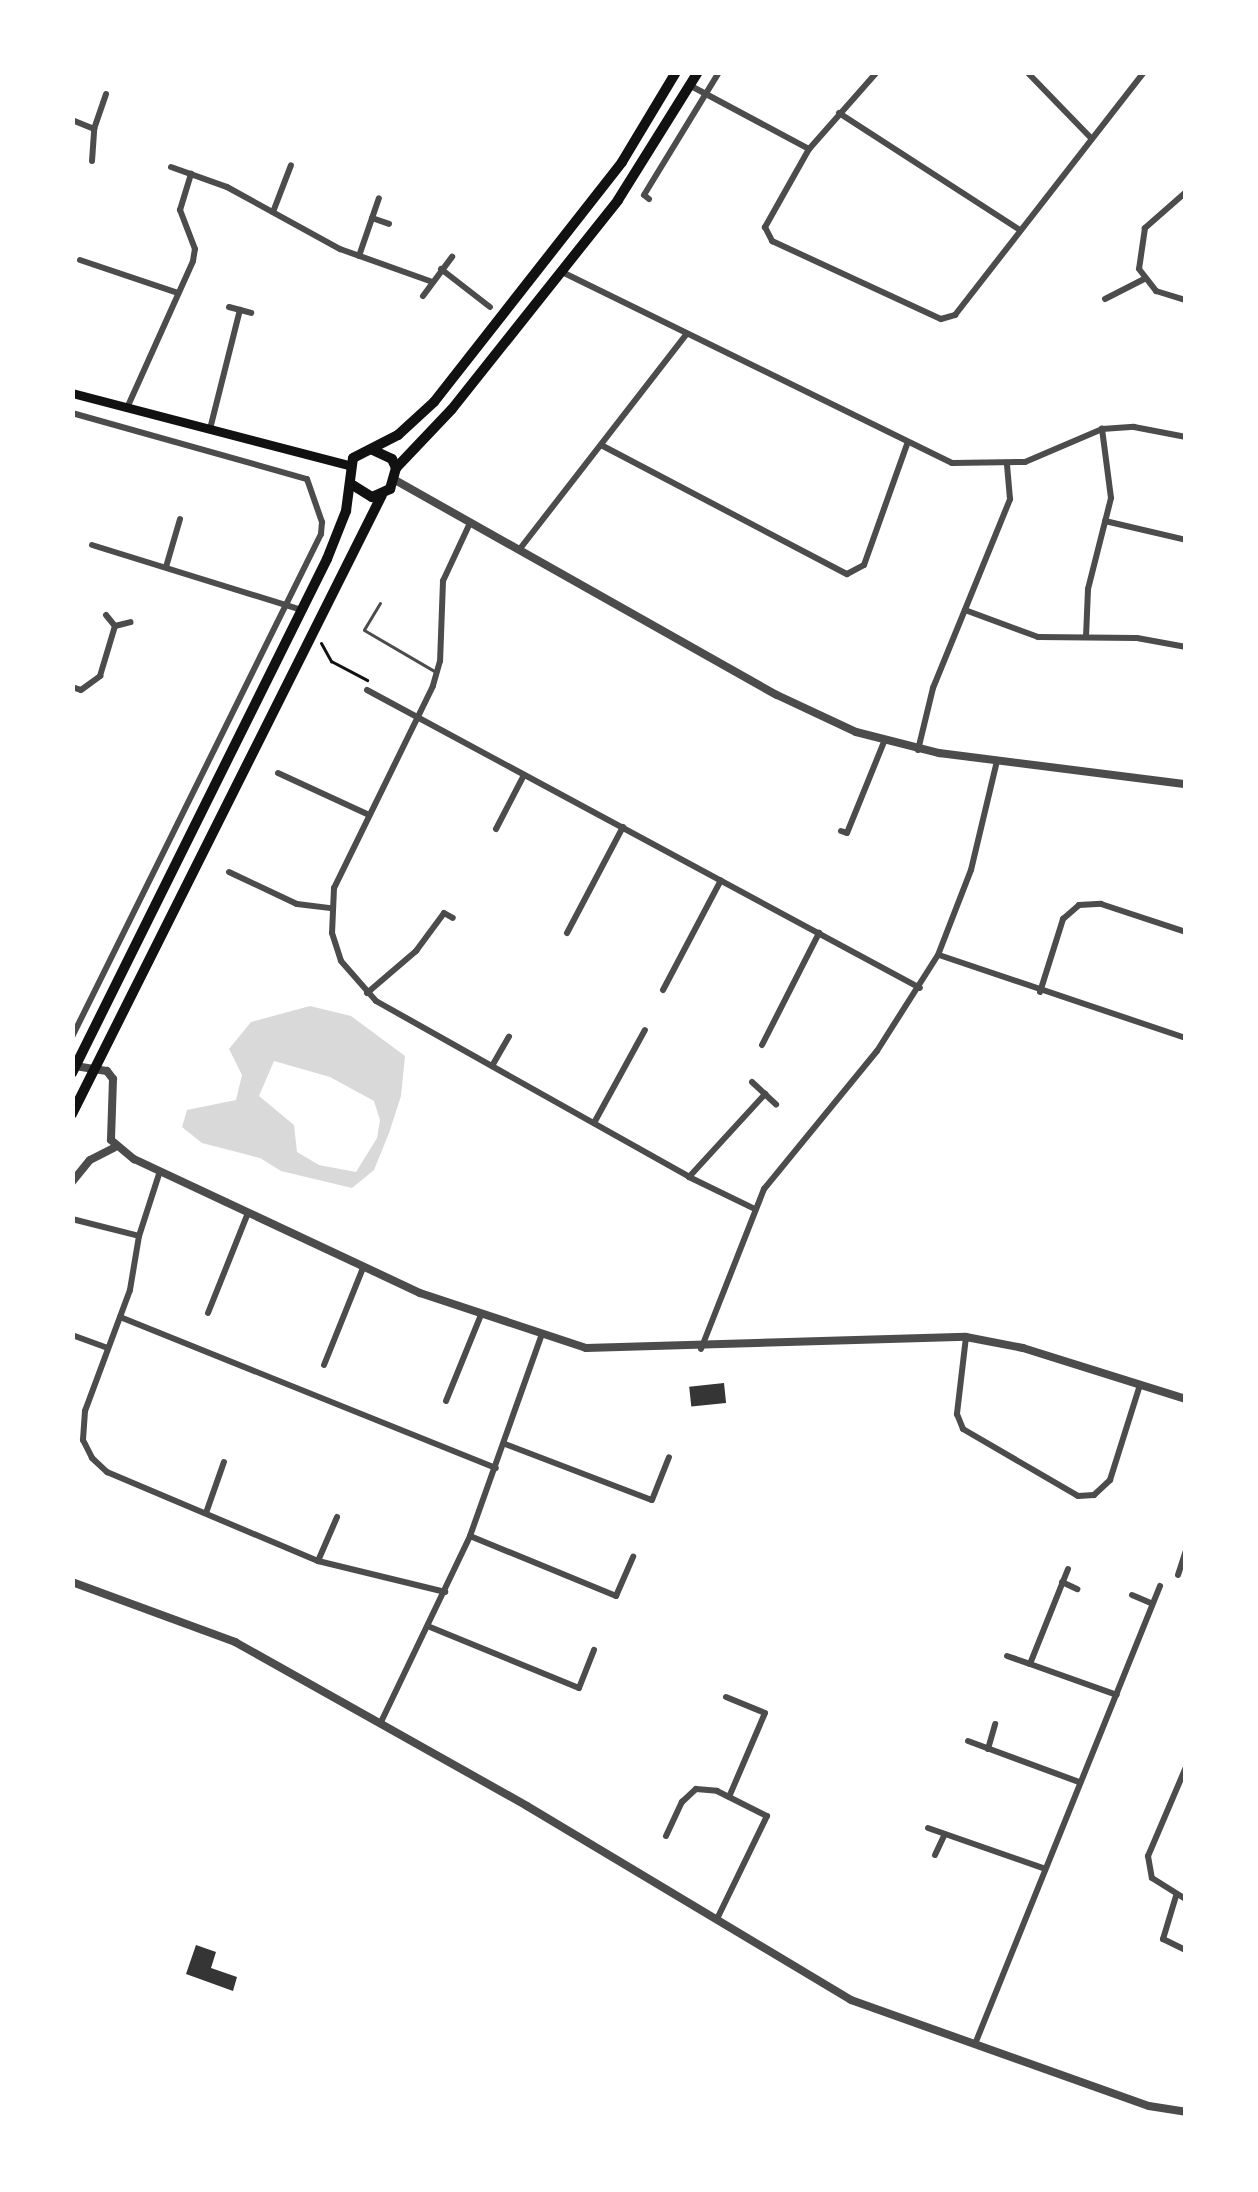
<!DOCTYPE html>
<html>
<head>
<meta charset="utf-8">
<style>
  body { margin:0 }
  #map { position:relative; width:1258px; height:2192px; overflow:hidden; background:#fff; font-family:"Titillium Web",sans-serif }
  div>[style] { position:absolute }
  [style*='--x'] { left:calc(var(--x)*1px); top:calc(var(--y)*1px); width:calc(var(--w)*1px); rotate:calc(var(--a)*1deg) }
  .water>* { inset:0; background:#d9d9d9 }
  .building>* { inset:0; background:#353535; transform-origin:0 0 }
  .path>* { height:3px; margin:-1.5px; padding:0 1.5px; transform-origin:1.5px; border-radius:1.5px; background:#111 }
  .service>* { height:3px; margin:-1.5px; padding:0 1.5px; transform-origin:1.5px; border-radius:1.5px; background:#4c4c4c }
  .minor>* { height:6px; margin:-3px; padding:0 3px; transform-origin:3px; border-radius:3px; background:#4c4c4c }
  .tertiary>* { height:8px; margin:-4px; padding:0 4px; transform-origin:4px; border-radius:4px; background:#4c4c4c }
  .secondary>* { height:9px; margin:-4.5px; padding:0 4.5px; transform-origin:4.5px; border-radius:4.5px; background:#111 }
  .trunk>* { height:10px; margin:-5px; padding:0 5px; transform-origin:5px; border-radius:5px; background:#111 }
  span { translate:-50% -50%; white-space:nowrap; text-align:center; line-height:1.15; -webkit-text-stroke:9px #fff; paint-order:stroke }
  .frame { position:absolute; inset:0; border:75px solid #fff; pointer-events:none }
</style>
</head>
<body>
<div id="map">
  <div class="water">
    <div style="clip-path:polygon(evenodd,310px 1006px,351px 1016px,405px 1056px,401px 1096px,389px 1133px,374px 1170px,352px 1188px,281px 1171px,260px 1158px,202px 1143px,182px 1127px,187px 1110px,236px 1100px,242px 1075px,229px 1049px,251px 1022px,310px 1006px,274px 1061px,330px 1077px,374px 1101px,380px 1120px,377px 1138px,356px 1172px,319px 1165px,297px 1152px,294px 1125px,259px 1096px,274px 1061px)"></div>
  </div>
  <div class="building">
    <div style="left:724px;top:1383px;width:20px;height:35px;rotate:84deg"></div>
    <div style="clip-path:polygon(196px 1945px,216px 1952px,211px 1968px,237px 1977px,233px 1991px,186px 1974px)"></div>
  </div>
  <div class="path">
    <div style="--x:321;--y:643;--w:21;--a:61"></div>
    <div style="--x:331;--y:661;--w:41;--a:27.8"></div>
  </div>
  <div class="service">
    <div style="--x:380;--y:603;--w:31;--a:121"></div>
    <div style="--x:364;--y:630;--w:83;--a:30.3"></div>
  </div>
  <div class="minor">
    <div style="--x:877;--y:72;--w:103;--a:131.4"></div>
    <div style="--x:809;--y:149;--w:90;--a:119.4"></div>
    <div style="--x:765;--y:227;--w:16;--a:63"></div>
    <div style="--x:772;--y:241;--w:186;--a:24.8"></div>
    <div style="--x:941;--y:319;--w:15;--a:-16"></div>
    <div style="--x:955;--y:315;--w:308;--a:-52.1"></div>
    <div style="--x:1027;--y:72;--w:93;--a:45.9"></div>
    <div style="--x:691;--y:86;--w:134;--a:28.1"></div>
    <div style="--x:839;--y:113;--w:216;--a:32.9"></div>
    <div style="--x:72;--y:120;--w:24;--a:22"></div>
    <div style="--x:92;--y:161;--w:32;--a:-86"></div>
    <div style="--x:94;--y:129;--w:37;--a:-71"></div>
    <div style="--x:171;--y:167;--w:59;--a:19.7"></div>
    <div style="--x:227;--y:187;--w:129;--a:28.8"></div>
    <div style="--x:340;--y:249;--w:96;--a:19.6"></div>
    <div style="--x:1186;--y:192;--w:55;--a:138.7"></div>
    <div style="--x:1145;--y:228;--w:41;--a:98.3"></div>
    <div style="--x:1139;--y:269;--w:28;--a:52"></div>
    <div style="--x:1156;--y:291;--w:31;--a:17"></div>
    <div style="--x:649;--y:199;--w:6;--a:-141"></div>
    <div style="--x:644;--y:195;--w:144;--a:-58.6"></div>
    <div style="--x:273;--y:212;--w:50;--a:-69"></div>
    <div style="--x:372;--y:218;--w:18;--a:19"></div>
    <div style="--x:359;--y:256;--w:61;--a:-71"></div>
    <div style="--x:80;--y:260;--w:103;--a:18.6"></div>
    <div style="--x:441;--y:269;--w:62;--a:37.8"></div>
    <div style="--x:560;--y:271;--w:436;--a:26.1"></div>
    <div style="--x:952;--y:463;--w:73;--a:-0.8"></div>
    <div style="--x:1025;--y:462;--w:84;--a:-23.2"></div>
    <div style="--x:1102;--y:429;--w:32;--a:-4"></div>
    <div style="--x:1134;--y:427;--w:53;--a:10.9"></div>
    <div style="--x:423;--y:296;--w:49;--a:-53.4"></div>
    <div style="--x:1105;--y:299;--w:44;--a:-27.1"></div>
    <div style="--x:229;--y:307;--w:23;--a:15"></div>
    <div style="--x:127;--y:408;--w:161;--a:-65.8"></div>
    <div style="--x:193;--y:261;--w:12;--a:-81"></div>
    <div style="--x:195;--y:249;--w:42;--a:-111"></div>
    <div style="--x:180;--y:210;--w:38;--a:-73"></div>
    <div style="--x:72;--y:413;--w:244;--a:15.7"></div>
    <div style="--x:307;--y:479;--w:46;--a:70.8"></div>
    <div style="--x:322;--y:522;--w:12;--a:95"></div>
    <div style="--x:321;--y:534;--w:561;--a:116.34"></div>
    <div style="--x:210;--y:429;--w:123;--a:-75.9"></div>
    <div style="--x:601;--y:445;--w:278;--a:27.7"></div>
    <div style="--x:847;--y:574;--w:19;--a:-28"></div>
    <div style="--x:864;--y:565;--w:128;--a:-70.4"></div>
    <div style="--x:1105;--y:521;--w:83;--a:13.2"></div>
    <div style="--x:470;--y:523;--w:64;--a:115"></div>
    <div style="--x:443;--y:581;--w:80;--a:92.1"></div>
    <div style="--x:440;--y:661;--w:26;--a:106"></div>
    <div style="--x:433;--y:686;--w:225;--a:116.1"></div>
    <div style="--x:334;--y:888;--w:45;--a:92.5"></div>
    <div style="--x:332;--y:933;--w:29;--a:72"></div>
    <div style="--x:341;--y:961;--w:53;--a:48.8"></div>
    <div style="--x:376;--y:1001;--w:359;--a:29.3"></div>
    <div style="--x:689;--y:1177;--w:73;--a:25.9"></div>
    <div style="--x:92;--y:545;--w:220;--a:17.2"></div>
    <div style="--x:519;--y:550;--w:272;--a:-52.2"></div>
    <div style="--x:166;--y:567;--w:50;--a:-73.7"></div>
    <div style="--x:965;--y:610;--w:78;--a:20.3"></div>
    <div style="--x:1038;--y:637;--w:99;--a:0.6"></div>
    <div style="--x:1137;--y:638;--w:50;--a:10.4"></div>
    <div style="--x:106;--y:615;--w:14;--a:51"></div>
    <div style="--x:115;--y:626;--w:16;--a:-14"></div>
    <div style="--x:1086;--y:637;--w:48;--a:-87.6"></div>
    <div style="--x:1088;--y:589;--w:94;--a:-75.8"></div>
    <div style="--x:1111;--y:498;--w:70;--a:-97.4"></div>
    <div style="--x:72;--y:687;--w:9;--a:18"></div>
    <div style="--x:81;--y:690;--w:24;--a:-36"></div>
    <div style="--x:100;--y:676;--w:52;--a:-73.3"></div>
    <div style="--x:367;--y:690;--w:628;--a:28.32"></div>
    <div style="--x:918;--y:750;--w:64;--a:-76.4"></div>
    <div style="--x:933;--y:688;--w:204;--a:-67.8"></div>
    <div style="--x:1010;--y:499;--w:34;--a:-95"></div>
    <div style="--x:278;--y:773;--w:98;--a:24.7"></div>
    <div style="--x:496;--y:829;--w:61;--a:-62.6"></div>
    <div style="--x:841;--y:831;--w:6;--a:18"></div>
    <div style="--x:847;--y:833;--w:98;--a:-67.9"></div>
    <div style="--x:229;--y:872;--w:75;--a:25.2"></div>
    <div style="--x:297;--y:904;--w:34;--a:7"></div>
    <div style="--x:567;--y:933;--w:120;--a:-62.2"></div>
    <div style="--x:939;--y:955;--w:261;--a:18.6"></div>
    <div style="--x:663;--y:990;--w:124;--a:-62.2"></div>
    <div style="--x:1040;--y:992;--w:77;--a:-72.5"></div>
    <div style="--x:1063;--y:919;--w:21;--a:-41"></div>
    <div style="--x:1079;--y:905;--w:22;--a:-3"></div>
    <div style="--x:1101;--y:904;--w:89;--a:18.2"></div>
    <div style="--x:367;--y:993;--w:65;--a:-40.6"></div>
    <div style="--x:416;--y:951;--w:47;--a:-53.6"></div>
    <div style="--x:444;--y:913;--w:10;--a:29"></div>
    <div style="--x:762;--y:1045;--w:126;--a:-63"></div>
    <div style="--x:492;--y:1066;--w:34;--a:-60"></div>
    <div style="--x:752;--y:1082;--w:33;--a:43"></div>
    <div style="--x:594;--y:1123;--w:106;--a:-61.3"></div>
    <div style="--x:160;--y:1171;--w:68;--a:107.9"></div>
    <div style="--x:139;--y:1236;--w:55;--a:99.5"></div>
    <div style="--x:130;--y:1290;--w:129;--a:110.4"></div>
    <div style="--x:85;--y:1411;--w:29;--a:94"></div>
    <div style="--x:83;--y:1440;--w:20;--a:63"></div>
    <div style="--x:92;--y:1458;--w:21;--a:43"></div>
    <div style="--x:107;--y:1472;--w:229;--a:22.9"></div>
    <div style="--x:318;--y:1561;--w:131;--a:13.7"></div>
    <div style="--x:689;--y:1177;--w:113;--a:-47.5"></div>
    <div style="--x:72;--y:1219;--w:69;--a:14.2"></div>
    <div style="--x:208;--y:1313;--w:108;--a:-68.2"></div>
    <div style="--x:120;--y:1317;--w:405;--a:21.9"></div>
    <div style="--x:72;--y:1335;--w:38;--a:20"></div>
    <div style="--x:966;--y:1337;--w:78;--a:96.7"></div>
    <div style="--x:957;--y:1414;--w:16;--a:68"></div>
    <div style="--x:963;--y:1429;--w:133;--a:30.2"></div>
    <div style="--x:1078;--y:1496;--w:16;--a:-4"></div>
    <div style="--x:1094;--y:1495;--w:22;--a:-43"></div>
    <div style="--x:1110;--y:1480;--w:100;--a:-72.5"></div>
    <div style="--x:701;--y:1349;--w:172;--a:-68.5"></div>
    <div style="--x:764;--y:1189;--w:178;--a:-50.7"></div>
    <div style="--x:877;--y:1051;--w:114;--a:-57.6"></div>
    <div style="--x:938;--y:955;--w:91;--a:-68.8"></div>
    <div style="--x:971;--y:870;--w:112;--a:-76.6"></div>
    <div style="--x:324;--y:1365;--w:105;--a:-68.1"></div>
    <div style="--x:446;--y:1401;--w:93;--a:-67.9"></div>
    <div style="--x:505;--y:1444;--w:157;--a:20.9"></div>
    <div style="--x:652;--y:1500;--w:46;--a:-68.4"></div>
    <div style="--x:206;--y:1513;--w:54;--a:-70.6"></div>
    <div style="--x:470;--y:1536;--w:158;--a:22.3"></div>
    <div style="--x:616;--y:1596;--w:43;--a:-66.4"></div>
    <div style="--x:318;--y:1561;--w:48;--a:-66.6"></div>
    <div style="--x:1068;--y:1569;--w:102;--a:111.8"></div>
    <div style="--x:1030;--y:1664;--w:92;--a:19.6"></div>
    <div style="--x:1178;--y:1575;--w:26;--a:-72"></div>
    <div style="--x:1062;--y:1582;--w:17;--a:25"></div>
    <div style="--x:1132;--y:1595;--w:21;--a:23"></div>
    <div style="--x:430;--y:1627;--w:161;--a:22.3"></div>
    <div style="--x:579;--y:1688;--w:41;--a:-68.5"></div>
    <div style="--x:1007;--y:1656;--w:24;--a:19"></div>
    <div style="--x:726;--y:1697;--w:42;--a:22.3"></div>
    <div style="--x:765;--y:1713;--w:91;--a:113.2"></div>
    <div style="--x:381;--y:1722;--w:206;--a:-64.4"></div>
    <div style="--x:470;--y:1536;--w:214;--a:-70.4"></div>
    <div style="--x:968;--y:1741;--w:118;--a:20.3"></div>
    <div style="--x:988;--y:1749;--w:26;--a:-74"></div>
    <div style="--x:1186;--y:1767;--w:97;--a:113.1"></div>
    <div style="--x:1148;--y:1856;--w:22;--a:80"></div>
    <div style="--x:1152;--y:1878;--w:40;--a:32"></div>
    <div style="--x:928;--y:1828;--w:122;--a:19.2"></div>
    <div style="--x:666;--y:1836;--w:38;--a:-65"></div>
    <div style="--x:682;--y:1802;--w:19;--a:-43"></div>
    <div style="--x:696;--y:1789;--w:21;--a:5"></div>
    <div style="--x:717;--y:1791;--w:56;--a:26.6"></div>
    <div style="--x:767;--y:1816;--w:114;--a:115.9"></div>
    <div style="--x:935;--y:1855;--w:23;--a:-65"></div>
    <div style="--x:1176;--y:1896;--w:45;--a:106.8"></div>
    <div style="--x:1163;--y:1939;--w:25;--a:26"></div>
    <div style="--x:975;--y:2044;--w:494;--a:-68"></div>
  </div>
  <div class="tertiary">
    <div style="--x:395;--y:480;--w:438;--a:29.4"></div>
    <div style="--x:777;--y:695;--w:87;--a:25.1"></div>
    <div style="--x:856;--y:732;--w:86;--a:14.2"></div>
    <div style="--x:939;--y:753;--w:249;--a:7.2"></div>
    <div style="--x:75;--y:1066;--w:32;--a:9"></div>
    <div style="--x:107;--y:1071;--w:10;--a:53"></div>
    <div style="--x:113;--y:1079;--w:61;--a:91.9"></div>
    <div style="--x:111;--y:1140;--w:30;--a:40"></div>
    <div style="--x:134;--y:1159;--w:316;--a:25.1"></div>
    <div style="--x:420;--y:1293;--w:175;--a:18.3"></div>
    <div style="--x:586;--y:1348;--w:380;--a:-1.7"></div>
    <div style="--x:966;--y:1337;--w:58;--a:10.9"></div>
    <div style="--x:1023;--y:1348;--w:171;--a:17.4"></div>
    <div style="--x:72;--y:1182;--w:28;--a:-51"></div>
    <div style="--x:90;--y:1160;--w:27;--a:-27"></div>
    <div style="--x:72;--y:1582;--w:174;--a:20.2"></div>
    <div style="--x:235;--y:1642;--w:335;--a:29.3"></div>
    <div style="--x:527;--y:1806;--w:378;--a:30.9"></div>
    <div style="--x:851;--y:2000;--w:316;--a:19.6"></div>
    <div style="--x:1149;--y:2106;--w:37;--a:9"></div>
  </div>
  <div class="secondary">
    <div style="--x:72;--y:393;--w:286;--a:14.6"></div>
  </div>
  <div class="trunk">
    <div style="--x:396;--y:468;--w:81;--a:-46.5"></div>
    <div style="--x:452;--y:409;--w:267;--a:-51.5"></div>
    <div style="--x:618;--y:200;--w:151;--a:-58"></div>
    <div style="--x:351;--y:484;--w:25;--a:32"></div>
    <div style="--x:372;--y:497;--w:20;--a:-24"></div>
    <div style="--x:390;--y:489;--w:22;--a:-74"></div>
    <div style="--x:396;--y:468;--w:10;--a:-114"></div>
    <div style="--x:392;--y:459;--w:23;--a:-155"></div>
    <div style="--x:72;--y:1073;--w:574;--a:-63.61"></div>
    <div style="--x:327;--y:559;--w:52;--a:-68.4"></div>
    <div style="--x:346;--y:511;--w:53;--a:-82.5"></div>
    <div style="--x:353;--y:458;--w:51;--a:-27.1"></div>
    <div style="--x:398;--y:435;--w:49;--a:-42.5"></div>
    <div style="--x:434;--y:402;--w:305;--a:-51.9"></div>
    <div style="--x:622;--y:162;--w:105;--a:-59"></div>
    <div style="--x:72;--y:1114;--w:692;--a:-63.4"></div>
  </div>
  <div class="frame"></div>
</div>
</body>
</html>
